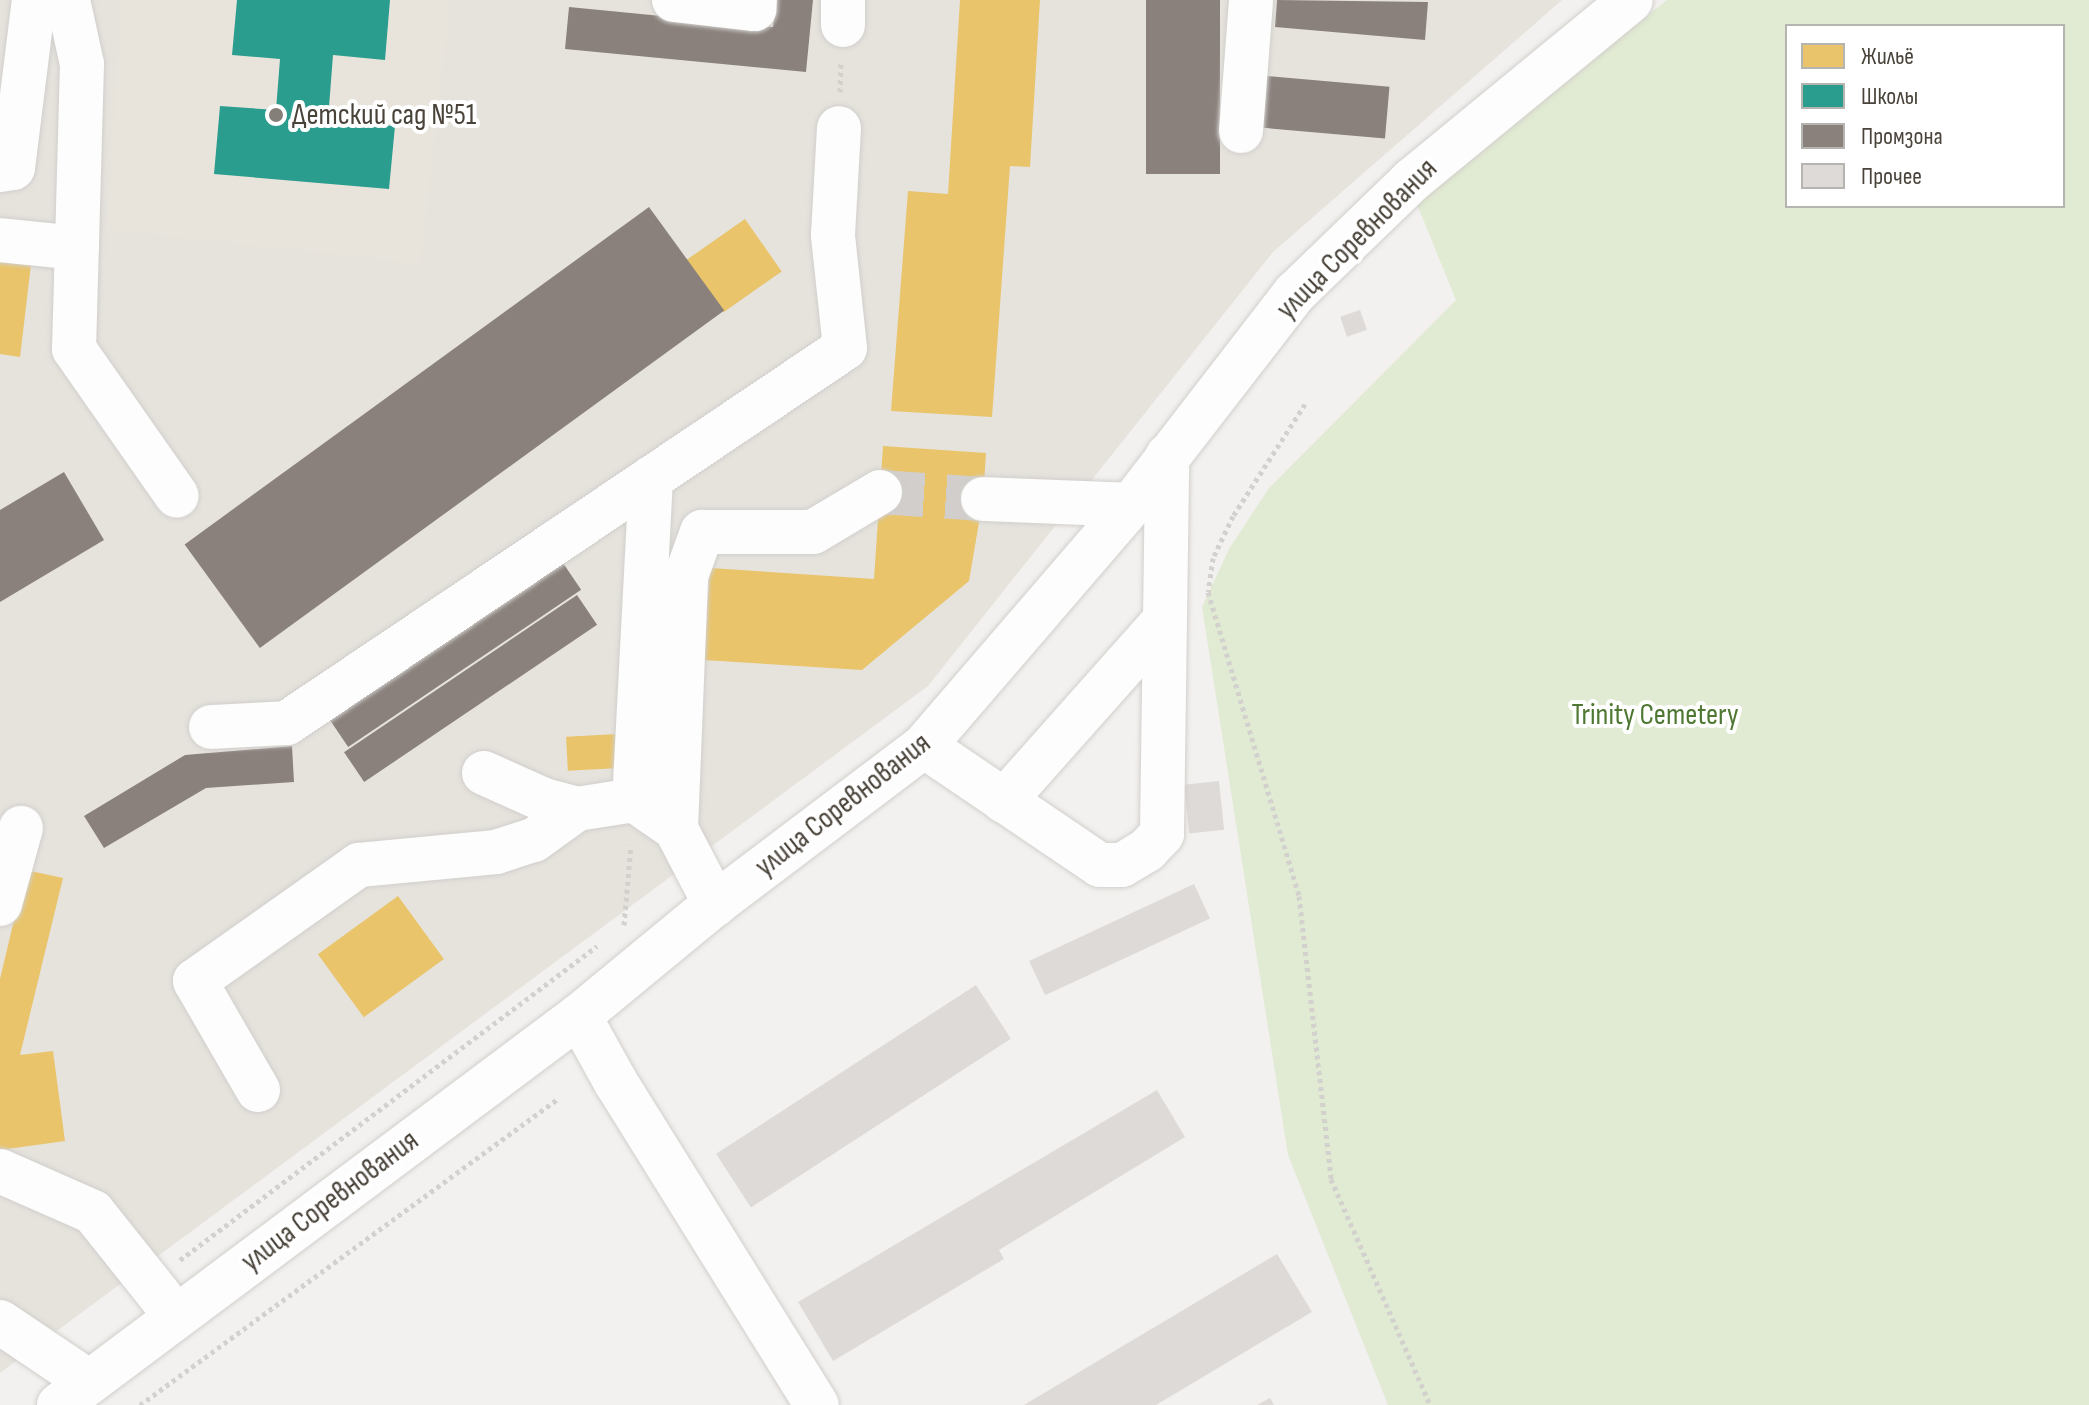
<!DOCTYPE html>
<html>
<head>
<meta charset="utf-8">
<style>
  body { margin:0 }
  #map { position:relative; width:2089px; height:1405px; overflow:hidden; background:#f3f1ef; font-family:"Sofia Sans Condensed",sans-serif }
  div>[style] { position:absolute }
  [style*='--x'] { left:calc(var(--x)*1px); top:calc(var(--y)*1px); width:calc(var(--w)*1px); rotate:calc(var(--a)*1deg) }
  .residential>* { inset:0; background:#e6e3dd }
  .education>* { inset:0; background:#e9e4db }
  .green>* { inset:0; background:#e1ead2 }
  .homes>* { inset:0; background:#e9c46a; transform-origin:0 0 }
  .schools>* { inset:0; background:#2a9d8f }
  .industry>* { inset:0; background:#8a817c; transform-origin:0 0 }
  .building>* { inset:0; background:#dddad7; transform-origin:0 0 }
  .minor-tunnel>* { height:44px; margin-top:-22px; transform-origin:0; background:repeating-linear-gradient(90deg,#d1cecb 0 44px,transparent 0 66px) }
  .path>* { height:5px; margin-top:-2.5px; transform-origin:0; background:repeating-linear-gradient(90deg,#d3d1cd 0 4px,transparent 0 8px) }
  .roads { filter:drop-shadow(0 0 2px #d1cfcc) drop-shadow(0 0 2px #d1cfcc) }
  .minor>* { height:44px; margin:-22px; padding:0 22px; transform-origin:22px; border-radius:22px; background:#fdfdfd }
  .dots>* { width:22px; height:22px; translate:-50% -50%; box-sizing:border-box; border:4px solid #fff; border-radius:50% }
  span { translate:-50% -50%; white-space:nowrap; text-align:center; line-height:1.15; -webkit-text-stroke:8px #fff; paint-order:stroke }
  .poi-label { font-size:30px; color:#49433a }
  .left { translate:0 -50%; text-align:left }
  .street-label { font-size:30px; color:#49433a }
  .park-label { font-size:30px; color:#4e7732 }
  .legend { position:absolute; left:1785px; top:24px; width:280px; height:184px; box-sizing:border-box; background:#fff; border:2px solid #b6b4b0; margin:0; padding:10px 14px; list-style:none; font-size:24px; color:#49433a }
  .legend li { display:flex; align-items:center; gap:16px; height:40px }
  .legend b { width:40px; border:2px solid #b6b4b0 }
</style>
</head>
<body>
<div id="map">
  <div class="residential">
    <div style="clip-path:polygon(0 0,1562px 0,1273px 252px,928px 686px,0 1373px)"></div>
  </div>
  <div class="education">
    <div style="clip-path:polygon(122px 0,450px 0,420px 263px,107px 229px)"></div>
  </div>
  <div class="green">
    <div style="clip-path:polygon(evenodd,1667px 0,2089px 0,2089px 1405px,1388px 1405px,1288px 1155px,1202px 607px,1229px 549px,1269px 488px,1456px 300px,1414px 197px,1667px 0,1787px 26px,2063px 26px,2063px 206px,1787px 206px,1787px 26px)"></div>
  </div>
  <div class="homes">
    <div style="clip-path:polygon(960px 0,1040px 0,1030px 167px,1010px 166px,992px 417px,891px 411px,908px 191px,948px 194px)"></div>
    <div style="left:745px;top:219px;width:64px;height:71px;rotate:55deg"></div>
    <div style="clip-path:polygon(0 253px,32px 256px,20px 357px,0 354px)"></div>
    <div style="clip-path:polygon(883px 446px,986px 453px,983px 499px,969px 581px,862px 670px,704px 660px,710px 568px,874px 579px)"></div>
    <div style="left:618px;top:734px;width:34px;height:52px;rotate:87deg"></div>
    <div style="clip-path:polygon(26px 870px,63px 878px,20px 1055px,53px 1051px,65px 1141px,0 1150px,0 979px)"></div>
    <div style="left:398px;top:896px;width:78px;height:99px;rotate:54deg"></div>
  </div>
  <div class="schools">
    <div style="clip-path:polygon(237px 0,390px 0,385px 60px,333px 55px,328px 120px,395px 126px,389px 189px,214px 174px,220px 106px,276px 110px,280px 59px,232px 55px)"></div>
  </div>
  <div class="industry">
    <div style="clip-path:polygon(776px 0,813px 0,806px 72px,565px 49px,569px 7px,773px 27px)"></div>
    <div style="left:1146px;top:0;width:74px;height:174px"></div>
    <div style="clip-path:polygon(1277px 0,1428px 2px,1425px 40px,1275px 27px)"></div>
    <div style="left:1256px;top:75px;width:134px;height:52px;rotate:5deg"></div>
    <div style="left:649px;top:207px;width:128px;height:574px;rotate:54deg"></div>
    <div style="clip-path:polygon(64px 472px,104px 540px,0 602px,0 510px)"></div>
    <div style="left:561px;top:560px;width:36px;height:281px;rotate:56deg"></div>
    <div style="left:577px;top:595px;width:36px;height:281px;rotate:56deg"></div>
    <div style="clip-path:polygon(292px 746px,294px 782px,206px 788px,104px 848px,84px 816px,185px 755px)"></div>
  </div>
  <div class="building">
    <div style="left:1360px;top:310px;width:21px;height:21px;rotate:71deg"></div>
    <div style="left:1219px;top:781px;width:49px;height:35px;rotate:84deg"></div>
    <div style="left:1194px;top:884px;width:38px;height:182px;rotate:65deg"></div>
    <div style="left:976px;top:985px;width:64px;height:310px;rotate:57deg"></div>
    <div style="clip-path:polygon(1157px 1090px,1185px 1137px,999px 1250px,1004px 1259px,833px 1361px,798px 1302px)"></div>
    <div style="clip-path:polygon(1277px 1254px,1312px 1312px,1156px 1405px,1024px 1405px)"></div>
    <div style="clip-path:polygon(1270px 1398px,1274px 1405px,1257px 1405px)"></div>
  </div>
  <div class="minor-tunnel">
    <div style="--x:880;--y:492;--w:103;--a:3.9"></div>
  </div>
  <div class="path">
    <div style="--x:840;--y:92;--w:30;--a:-88"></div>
    <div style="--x:1305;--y:404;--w:133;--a:122.7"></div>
    <div style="--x:1233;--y:516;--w:47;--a:115.5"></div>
    <div style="--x:1213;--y:558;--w:34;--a:98"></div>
    <div style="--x:1208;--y:592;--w:317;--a:73.3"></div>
    <div style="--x:1299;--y:896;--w:285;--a:83.5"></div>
    <div style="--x:1331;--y:1179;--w:247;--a:66.3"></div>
    <div style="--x:624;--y:925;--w:80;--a:-85"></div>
    <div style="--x:180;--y:1260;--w:522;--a:-36.98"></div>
    <div style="--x:140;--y:1405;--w:519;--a:-36.23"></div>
  </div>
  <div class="roads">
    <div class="minor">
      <div style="--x:68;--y:0;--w:66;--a:77.7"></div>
      <div style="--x:82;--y:64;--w:285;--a:91.6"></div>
      <div style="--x:74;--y:349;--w:179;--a:55"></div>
      <div style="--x:674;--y:0;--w:81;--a:6.4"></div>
      <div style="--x:754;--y:9;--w:9;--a:-84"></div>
      <div style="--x:843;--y:25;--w:25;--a:-90"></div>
      <div style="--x:1241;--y:131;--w:131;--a:-85.6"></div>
      <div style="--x:0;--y:170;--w:13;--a:-9"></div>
      <div style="--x:13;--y:168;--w:169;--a:-82.9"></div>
      <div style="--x:0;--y:240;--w:77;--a:5.9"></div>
      <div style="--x:651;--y:478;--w:322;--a:93"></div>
      <div style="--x:634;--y:800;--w:51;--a:34.6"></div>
      <div style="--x:676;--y:829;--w:85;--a:62.5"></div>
      <div style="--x:983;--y:499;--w:148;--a:2.3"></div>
      <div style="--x:211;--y:727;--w:76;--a:-3"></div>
      <div style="--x:287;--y:723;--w:672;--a:-33.9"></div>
      <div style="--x:845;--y:348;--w:114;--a:-96.1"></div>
      <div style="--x:833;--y:235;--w:107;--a:-86.8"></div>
      <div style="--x:924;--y:746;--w:212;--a:34.1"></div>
      <div style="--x:1100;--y:865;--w:22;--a:0"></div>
      <div style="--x:1122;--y:865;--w:29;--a:-31"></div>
      <div style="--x:1147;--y:850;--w:22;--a:-47"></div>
      <div style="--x:1162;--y:834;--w:378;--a:-89.2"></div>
      <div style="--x:484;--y:773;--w:66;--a:24.2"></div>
      <div style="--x:544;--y:800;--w:34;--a:15"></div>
      <div style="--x:1004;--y:801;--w:239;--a:-48.4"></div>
      <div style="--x:676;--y:829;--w:253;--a:-87.7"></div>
      <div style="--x:686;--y:576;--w:47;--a:-70"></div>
      <div style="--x:702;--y:532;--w:111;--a:0"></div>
      <div style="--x:813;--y:532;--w:78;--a:-30.8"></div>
      <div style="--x:0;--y:904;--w:79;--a:-74.6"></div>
      <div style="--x:579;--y:1016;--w:74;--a:61"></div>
      <div style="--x:615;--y:1081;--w:382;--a:58.1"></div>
      <div style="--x:258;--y:1090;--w:126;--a:-120"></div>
      <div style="--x:195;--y:981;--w:201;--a:-35.3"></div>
      <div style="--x:359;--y:865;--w:138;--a:-5.4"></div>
      <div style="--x:496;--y:852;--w:40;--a:-18"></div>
      <div style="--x:534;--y:840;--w:53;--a:-35.8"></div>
      <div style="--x:577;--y:809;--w:58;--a:-9"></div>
      <div style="--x:0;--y:1171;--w:102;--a:23.8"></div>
      <div style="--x:93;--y:1212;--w:133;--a:51.4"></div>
      <div style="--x:0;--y:1322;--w:107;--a:34"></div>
      <div style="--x:59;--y:1405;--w:649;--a:-36.8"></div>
      <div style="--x:579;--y:1016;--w:176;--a:-39.5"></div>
      <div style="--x:715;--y:904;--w:262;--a:-37.1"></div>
      <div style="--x:924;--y:746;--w:318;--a:-49.3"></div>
      <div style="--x:1131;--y:505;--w:268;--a:-52.3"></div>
      <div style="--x:1295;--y:293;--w:163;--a:-44"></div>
      <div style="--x:1412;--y:180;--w:283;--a:-39.4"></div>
    </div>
  </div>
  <div class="dots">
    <div style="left:276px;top:115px;background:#848079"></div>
  </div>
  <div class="poi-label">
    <span class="left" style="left:292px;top:115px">Детский сад №51</span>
  </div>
  <div class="street-label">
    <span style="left:1357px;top:239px;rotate:-45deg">улица Соревнования</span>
    <span style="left:843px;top:805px;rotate:-38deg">улица Соревнования</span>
    <span style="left:330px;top:1201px;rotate:-37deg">улица Соревнования</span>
  </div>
  <div class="park-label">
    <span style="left:1655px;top:715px">Trinity Cemetery</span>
  </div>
  <ul class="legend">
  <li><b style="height:22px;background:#e9c46a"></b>Жильё</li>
  <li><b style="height:22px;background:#2a9d8f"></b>Школы</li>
  <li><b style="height:22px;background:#8a817c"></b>Промзона</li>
  <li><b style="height:22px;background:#dddad7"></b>Прочее</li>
  </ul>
</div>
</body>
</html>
